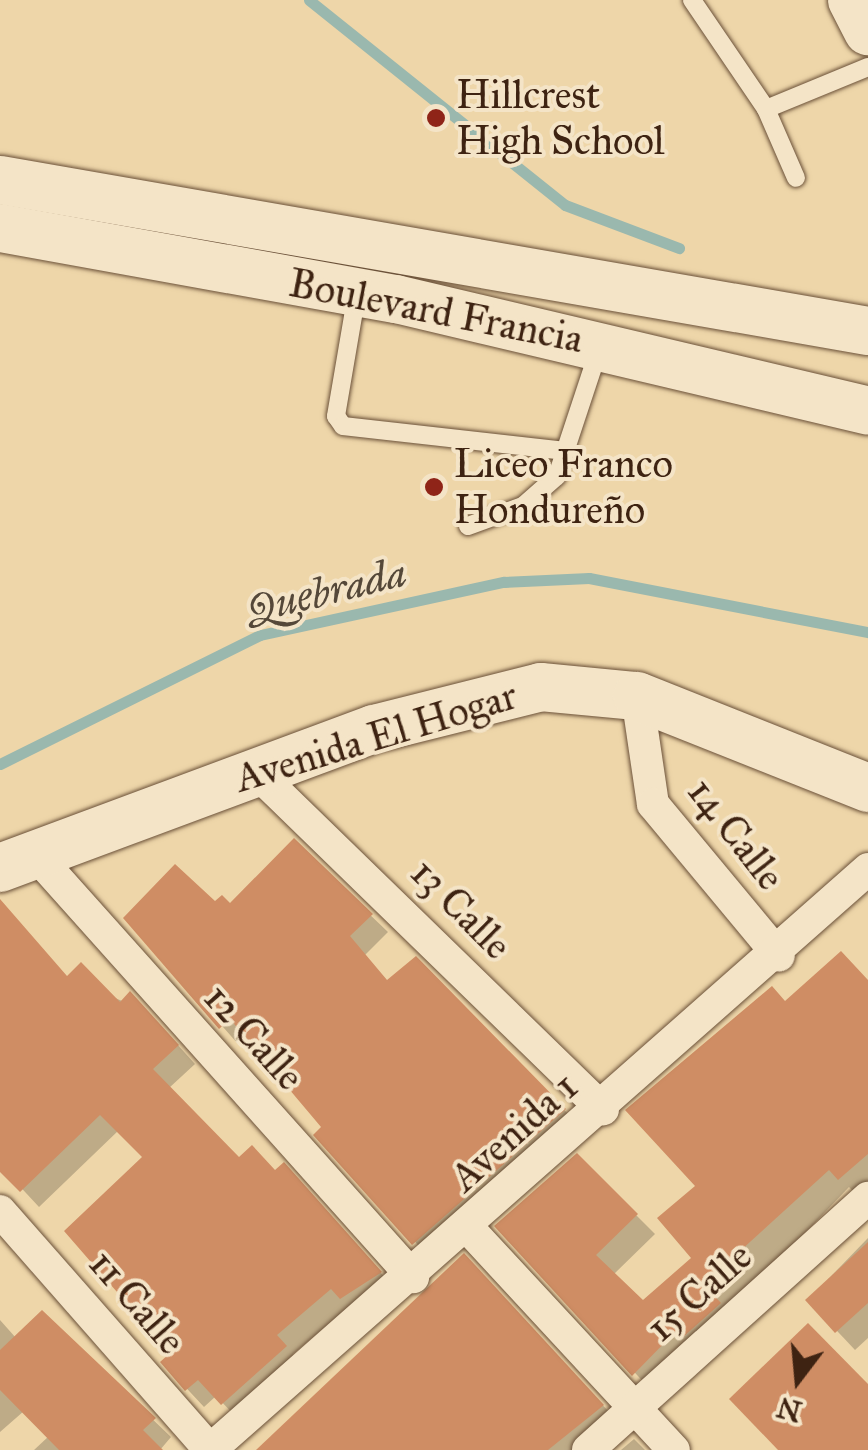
<!DOCTYPE html>
<html>
<head>
<meta charset="utf-8">
<style>
  body { margin:0 }
  #map { position:relative; width:868px; height:1450px; overflow:hidden; background:#eed6a9; font-family:"IM FELL Great Primer",serif }
  div>[style] { position:absolute }
  [style*='--x'] { left:calc(var(--x)*1px); top:calc(var(--y)*1px); width:calc(var(--w)*1px); rotate:calc(var(--a)*1deg) }
  .shadow>* { inset:0; background:#0003 }
  .stream>* { height:11px; margin:-5.5px; padding:0 5.5px; transform-origin:5.5px; border-radius:5.5px; background:#9ab8ae }
  .building>* { inset:0; background:#cf8d64 }
  .roads { filter:drop-shadow(0 0 2px #6a5038) drop-shadow(0 0 2px #6a5038) }
  .lane>* { height:18px; margin:-9px; padding:0 9px; transform-origin:9px; border-radius:9px; background:#f4e4c7 }
  .street>* { height:32px; margin:-16px; padding:0 16px; transform-origin:16px; border-radius:16px; background:#f4e4c7 }
  .secondary>* { height:48px; margin:-24px; padding:0 24px; transform-origin:24px; border-radius:24px; background:#f4e4c7 }
  .dots>* { width:28px; height:28px; translate:-50% -50%; box-sizing:border-box; border:5px solid #f4e4c7; border-radius:50% }
  span { translate:-50% -50%; white-space:nowrap; text-align:center; line-height:1.15; -webkit-text-stroke:8px #f4e4c7; paint-order:stroke }
  .poi-label { font-size:40px; color:#3e2312 }
  .left { translate:0 -50%; text-align:left }
  .street-label { font-size:40px; color:#3e2312 }
  .water-label { font-size:42px; color:#554839; font-style:italic }
  .north { position:absolute; left:748px; top:1330px; width:100px; height:100px; -webkit-text-stroke:8px #f4e4c7; paint-order:stroke; rotate:196deg; font-size:28px; font-weight:700; line-height:40px; text-align:center; color:#3e2312 }
  .north::after { content:''; display:block; margin:auto; width:35px; height:45px; background:#3e2312; clip-path:polygon(50% 0,100% 100%,50% 72%,0 100%) }
</style>
</head>
<body>
<div id="map">
  <div class="shadow">
    <div style="clip-path:polygon(294px 842px,388px 932px,365px 955px,388px 982px,416px 959px,581px 1127px,430px 1260px,247px 1035px,238px 1044px,127px 918px,230px 907px)"></div>
    <div style="clip-path:polygon(0 922px,68px 978px,148px 1012px,195px 1064px,169px 1088px,239px 1160px,301px 1183px,397px 1291px,350px 1306px,293px 1354px,303px 1365px,240px 1421px,216px 1396px,204px 1407px,163px 1363px,174px 1353px,145px 1157px,119px 1130px,39px 1207px,0 1165px)"></div>
    <div style="clip-path:polygon(868px 982px,868px 1189px,859px 1197px,849px 1187px,653px 1392px,497px 1226px,577px 1156px,655px 1234px,613px 1275px,643px 1303px,694px 1258px,698px 1186px,786px 1003px)"></div>
    <div style="clip-path:polygon(868px 1238px,868px 1338px,855px 1350px,808px 1300px)"></div>
    <div style="clip-path:polygon(481px 1274px,622px 1426px,579px 1450px,258px 1450px)"></div>
    <div style="clip-path:polygon(42px 1313px,171px 1437px,160px 1450px,34px 1450px,49px 1436px,24px 1411px,0 1432px,0 1320px,16px 1338px)"></div>
    <div style="clip-path:polygon(634px 1439px,645px 1450px,621px 1450px)"></div>
  </div>
  <div class="stream">
    <div style="--x:309;--y:0;--w:328;--a:38.7"></div>
    <div style="--x:565;--y:205;--w:122;--a:20.7"></div>
    <div style="--x:0;--y:764;--w:290;--a:-26.4"></div>
    <div style="--x:260;--y:635;--w:250;--a:-12.3"></div>
    <div style="--x:504;--y:582;--w:85;--a:-2.7"></div>
    <div style="--x:589;--y:578;--w:284;--a:11"></div>
  </div>
  <div class="building">
    <div style="clip-path:polygon(294px 838px,373px 914px,350px 936px,387px 980px,416px 956px,566px 1109px,412px 1245px,313px 1135px,321px 1127px,230px 1019px,219px 1029px,123px 918px,175px 864px,215px 901px,222px 895px,230px 903px)"></div>
    <div style="clip-path:polygon(0 899px,67px 976px,81px 962px,120px 1002px,130px 991px,179px 1045px,153px 1069px,239px 1157px,252px 1145px,275px 1170px,284px 1162px,382px 1272px,340px 1299px,331px 1289px,277px 1335px,287px 1346px,221px 1405px,198px 1380px,185px 1391px,160px 1362px,170px 1353px,64px 1231px,142px 1157px,100px 1115px,20px 1192px,0 1172px)"></div>
    <div style="clip-path:polygon(841px 951px,868px 980px,868px 1154px,838px 1180px,829px 1170px,740px 1251px,745px 1257px,707px 1288px,721px 1303px,682px 1338px,676px 1331px,632px 1376px,494px 1226px,577px 1153px,638px 1214px,596px 1255px,643px 1300px,691px 1258px,657px 1218px,695px 1186px,625px 1110px,772px 986px,785px 1001px)"></div>
    <div style="clip-path:polygon(868px 1242px,868px 1303px,835px 1333px,805px 1300px)"></div>
    <div style="clip-path:polygon(464px 1253px,604px 1405px,548px 1450px,256px 1450px)"></div>
    <div style="clip-path:polygon(42px 1310px,156px 1418px,143px 1430px,163px 1450px,59px 1450px,0 1390px,0 1350px)"></div>
    <div style="clip-path:polygon(808px 1323px,868px 1384px,868px 1450px,778px 1450px,729px 1399px)"></div>
  </div>
  <div class="roads">
    <div class="lane">
      <div style="--x:692;--y:0;--w:132;--a:55.8"></div>
      <div style="--x:766;--y:109;--w:75;--a:66.5"></div>
      <div style="--x:766;--y:109;--w:110;--a:-22.4"></div>
      <div style="--x:357;--y:293;--w:125;--a:99.7"></div>
      <div style="--x:336;--y:416;--w:12;--a:55"></div>
      <div style="--x:343;--y:426;--w:224;--a:6.4"></div>
      <div style="--x:468;--y:526;--w:59;--a:-20"></div>
      <div style="--x:523;--y:506;--w:45;--a:-41.4"></div>
      <div style="--x:557;--y:476;--w:134;--a:-71.7"></div>
    </div>
    <div class="street">
      <div style="--x:637;--y:696;--w:109;--a:81.6"></div>
      <div style="--x:653;--y:804;--w:197;--a:50.3"></div>
      <div style="--x:256;--y:772;--w:484;--a:44.2"></div>
      <div style="--x:34;--y:853;--w:569;--a:48.21"></div>
      <div style="--x:0;--y:1211;--w:318;--a:48.7"></div>
      <div style="--x:470;--y:1230;--w:300;--a:47.2"></div>
      <div style="--x:210;--y:1450;--w:878;--a:-41.44"></div>
      <div style="--x:588;--y:1450;--w:377;--a:-42"></div>
    </div>
    <div class="secondary">
      <div style="--x:852;--y:0;--w:35;--a:63"></div>
      <div style="--x:0;--y:180;--w:881;--a:9.87"></div>
      <div style="--x:0;--y:228;--w:402;--a:10.2"></div>
      <div style="--x:396;--y:299;--w:485;--a:13.3"></div>
      <div style="--x:0;--y:868;--w:399;--a:-20.4"></div>
      <div style="--x:374;--y:729;--w:172;--a:-14.1"></div>
      <div style="--x:541;--y:687;--w:96;--a:5.4"></div>
      <div style="--x:637;--y:696;--w:249;--a:21.7"></div>
    </div>
  </div>
  <div class="dots">
    <div style="left:436px;top:118px;background:#8f2418"></div>
    <div style="left:434px;top:487px;background:#8f2418"></div>
  </div>
  <div class="poi-label">
    <span class="left" style="left:456px;top:118px">Hillcrest<br>High School</span>
    <span class="left" style="left:454px;top:487px">Liceo Franco<br>Hondureño</span>
  </div>
  <div class="street-label">
    <span style="left:436px;top:311px;rotate:11deg">Boulevard Francia</span>
    <span style="left:376px;top:737px;rotate:-17deg">Avenida El Hogar</span>
    <span style="left:736px;top:834px;rotate:52deg">14 Calle</span>
    <span style="left:461px;top:909px;rotate:45deg">13 Calle</span>
    <span style="left:254px;top:1037px;rotate:48deg">12 Calle</span>
    <span style="left:514px;top:1132px;rotate:-42deg">Avenida 1</span>
    <span style="left:699px;top:1292px;rotate:-42deg">15 Calle</span>
    <span style="left:137px;top:1302px;rotate:49deg">11 Calle</span>
  </div>
  <div class="water-label">
    <span style="left:326px;top:591px;rotate:-14deg">Quebrada</span>
  </div>
  <div class="north">N</div>
</div>
</body>
</html>
